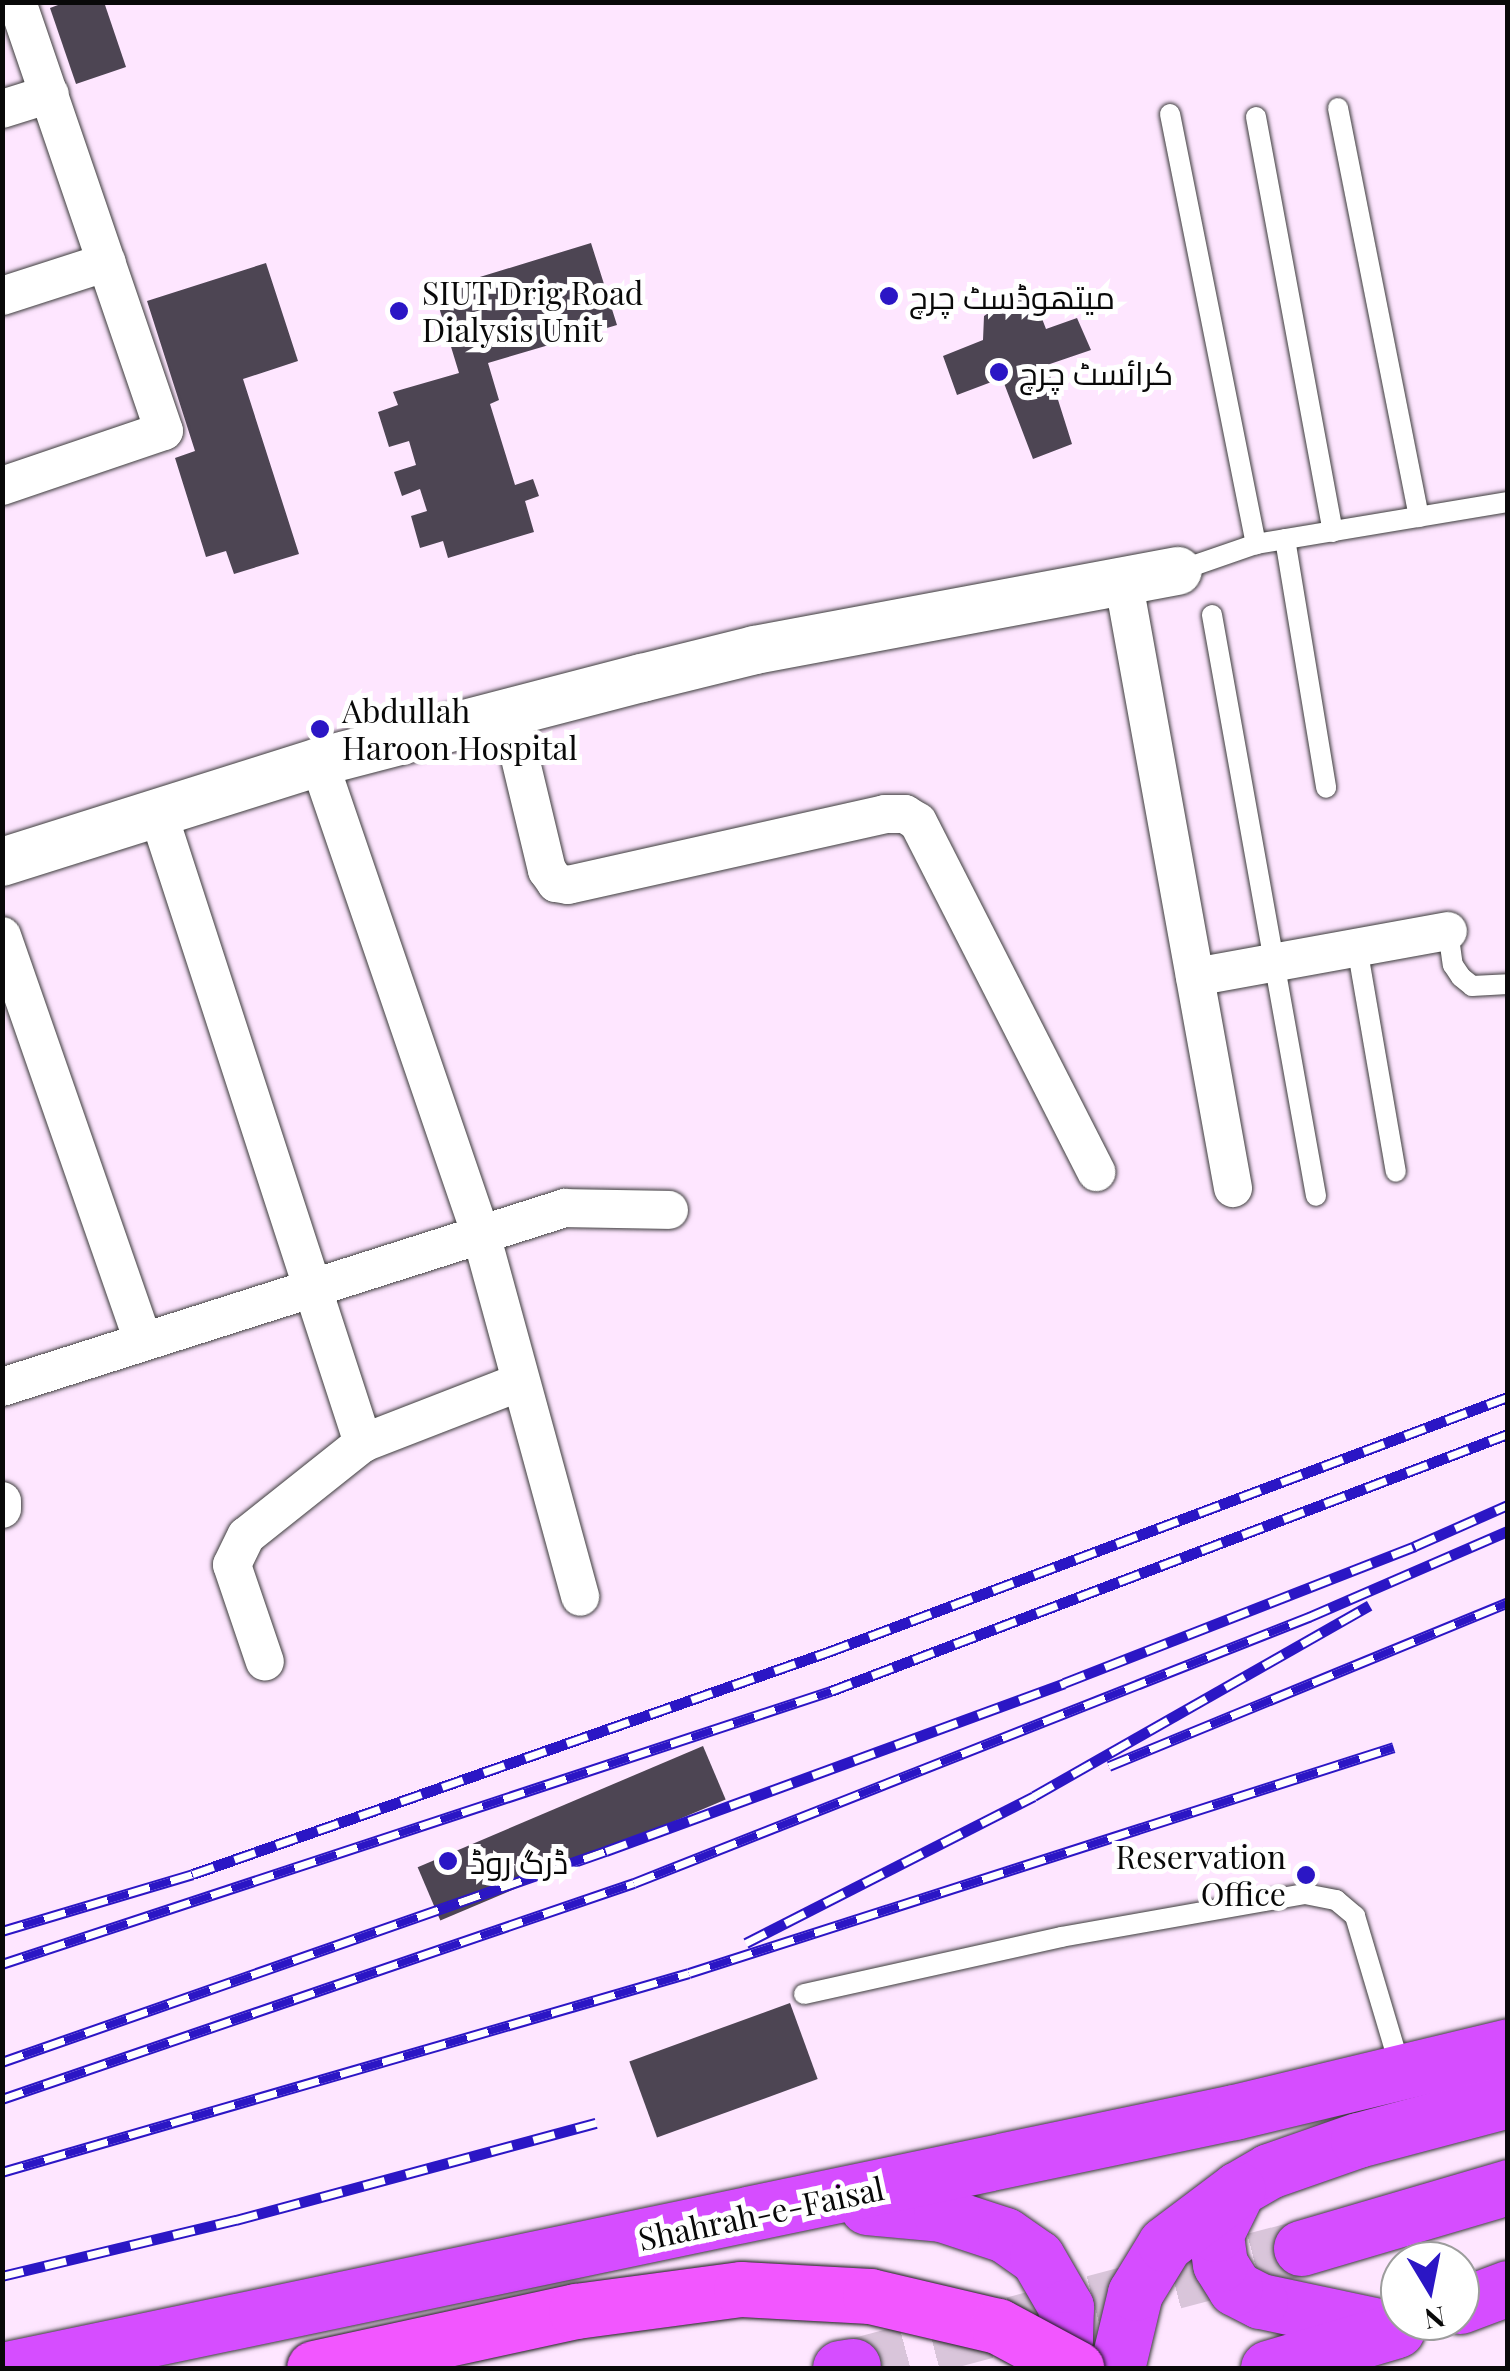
<!DOCTYPE html>
<html>
<head>
<meta charset="utf-8">
<style>
  body { margin:0 }
  #map { position:relative; width:1510px; height:2371px; overflow:hidden; background:#fee6ff; font-family:"Playfair Display",Cairo,serif }
  div>[style] { position:absolute }
  [style*='--x'] { left:calc(var(--x)*1px); top:calc(var(--y)*1px); width:calc(var(--w)*1px); rotate:calc(var(--a)*1deg) }
  .building>* { inset:0; background:#4d4553; transform-origin:0 0 }
  .trunk-tunnel>* { height:55px; margin-top:-27.5px; transform-origin:0; background:repeating-linear-gradient(90deg,#d9c5da 0 55px,transparent 0 83px) }
  .roads { filter:drop-shadow(0 0 2px #3c3c3c) drop-shadow(0 0 2px #3c3c3c) }
  .service>* { height:20px; margin:-10px; padding:0 10px; transform-origin:10px; border-radius:10px; background:#fff }
  .minor>* { height:38px; margin:-19px; padding:0 19px; transform-origin:19px; border-radius:19px; background:#fff }
  .tertiary>* { height:48px; margin:-24px; padding:0 24px; transform-origin:24px; border-radius:24px; background:#fff }
  .trunk>* { height:55px; margin:-27.5px; padding:0 27.5px; transform-origin:27.5px; border-radius:27.5px; background:#d64dff }
  .rail>* { height:11px; margin-top:-5.5px; transform-origin:0; background:repeating-linear-gradient(90deg,#fff 0 22px,#2b16c5 0 44px); box-sizing:border-box; border-block:2px solid #2b16c5 }
  .bridges { filter:drop-shadow(0 0 2px #1a1a1a) drop-shadow(0 0 2px #1a1a1a) }
  .primary-bridge>* { height:55px; margin:-27.5px; padding:0 27.5px; transform-origin:27.5px; border-radius:27.5px; background:#f256ff }
  .dots>* { width:28px; height:28px; translate:-50% -50%; box-sizing:border-box; border:5px solid #fff; border-radius:50% }
  span { translate:-50% -50%; white-space:nowrap; text-align:center; line-height:1.15; -webkit-text-stroke:10px #fff; paint-order:stroke }
  .poi-label { font-size:32px; color:#090909 }
  .left { translate:0 -50%; text-align:left }
  .right { translate:-100% -50%; text-align:right }
  .street-label { font-size:32px; color:#090909 }
  .frame { position:absolute; inset:0; border:5px solid #090909; pointer-events:none }
  .north { position:absolute; left:1380px; top:2241px; width:100px; height:100px; box-sizing:border-box; background:#fff; border:2px solid #9d9d9d; border-radius:50%; rotate:170deg; font-size:28px; font-weight:700; line-height:40px; text-align:center; color:#090909 }
  .north::after { content:''; display:block; margin:auto; width:35px; height:45px; background:#2b16c5; clip-path:polygon(50% 0,100% 100%,50% 72%,0 100%) }
</style>
</head>
<body>
<div id="map">
  <div class="building">
    <div style="clip-path:polygon(66px 2px,104px 2px,126px 67px,76px 84px,50px 8px)"></div>
    <div style="clip-path:polygon(591px 243px,617px 325px,488px 363px,499px 400px,490px 404px,515px 485px,533px 479px,539px 496px,525px 501px,534px 532px,448px 558px,443px 541px,420px 548px,411px 516px,427px 511px,420px 489px,402px 496px,394px 472px,416px 465px,409px 441px,389px 447px,378px 412px,398px 405px,393px 392px,459px 373px,434px 291px)"></div>
    <div style="clip-path:polygon(266px 263px,298px 361px,243px 379px,299px 554px,234px 574px,226px 551px,206px 557px,175px 458px,195px 451px,147px 301px)"></div>
    <div style="clip-path:polygon(1018px 293px,1036px 303px,1046px 329px,1077px 318px,1091px 350px,1047px 365px,1072px 444px,1033px 459px,1002px 378px,957px 395px,943px 356px,983px 340px,984px 316px)"></div>
    <div style="left:703px;top:1746px;width:58px;height:310px;rotate:67deg"></div>
    <div style="left:790px;top:2003px;width:81px;height:171px;rotate:70deg"></div>
  </div>
  <div class="trunk-tunnel">
    <div style="--x:853;--y:2366;--w:463;--a:-14.8"></div>
  </div>
  <div class="roads">
    <div class="service">
      <div style="--x:1338;--y:108;--w:417;--a:78.8"></div>
      <div style="--x:1170;--y:114;--w:439;--a:78.7"></div>
      <div style="--x:1256;--y:117;--w:422;--a:79.5"></div>
      <div style="--x:1285;--y:539;--w:252;--a:80.6"></div>
      <div style="--x:1178;--y:571;--w:83;--a:-19.1"></div>
      <div style="--x:1256;--y:544;--w:255;--a:-9.5"></div>
      <div style="--x:1212;--y:615;--w:590;--a:79.85"></div>
      <div style="--x:1448;--y:931;--w:34;--a:82"></div>
      <div style="--x:1453;--y:965;--w:14;--a:56"></div>
      <div style="--x:1461;--y:977;--w:14;--a:39"></div>
      <div style="--x:1472;--y:986;--w:36;--a:-3"></div>
      <div style="--x:1357;--y:947;--w:228;--a:80.2"></div>
      <div style="--x:804;--y:1994;--w:263;--a:-12.5"></div>
      <div style="--x:1061;--y:1937;--w:248;--a:-10"></div>
      <div style="--x:1305;--y:1894;--w:32;--a:11"></div>
      <div style="--x:1336;--y:1900;--w:25;--a:40"></div>
      <div style="--x:1355;--y:1916;--w:161;--a:73.4"></div>
    </div>
    <div class="minor">
      <div style="--x:2;--y:109;--w:50;--a:-17.4"></div>
      <div style="--x:2;--y:296;--w:110;--a:-17.9"></div>
      <div style="--x:2;--y:486;--w:171;--a:-18.8"></div>
      <div style="--x:164;--y:431;--w:453;--a:-108.9"></div>
      <div style="--x:1123;--y:579;--w:619;--a:79.76"></div>
      <div style="--x:509;--y:712;--w:163;--a:76.5"></div>
      <div style="--x:547;--y:870;--w:16;--a:55"></div>
      <div style="--x:556;--y:883;--w:12;--a:9"></div>
      <div style="--x:568;--y:885;--w:325;--a:-12.6"></div>
      <div style="--x:885;--y:814;--w:20;--a:0"></div>
      <div style="--x:905;--y:814;--w:15;--a:32"></div>
      <div style="--x:918;--y:822;--w:393;--a:63"></div>
      <div style="--x:319;--y:762;--w:499;--a:71.1"></div>
      <div style="--x:481;--y:1234;--w:376;--a:74.7"></div>
      <div style="--x:158;--y:813;--w:663;--a:71.98"></div>
      <div style="--x:363;--y:1443;--w:149;--a:141.5"></div>
      <div style="--x:246;--y:1536;--w:32;--a:116"></div>
      <div style="--x:232;--y:1565;--w:102;--a:71.2"></div>
      <div style="--x:2;--y:936;--w:429;--a:70.8"></div>
      <div style="--x:1195;--y:977;--w:257;--a:-10.3"></div>
      <div style="--x:2;--y:1387;--w:591;--a:-17.64"></div>
      <div style="--x:565;--y:1208;--w:104;--a:1.1"></div>
      <div style="--x:363;--y:1443;--w:168;--a:-21.2"></div>
      <div style="--x:2;--y:1501;--w:8;--a:90"></div>
    </div>
    <div class="tertiary">
      <div style="--x:2;--y:862;--w:332;--a:-17.5"></div>
      <div style="--x:319;--y:762;--w:334;--a:-14.6"></div>
      <div style="--x:642;--y:678;--w:116;--a:-13.9"></div>
      <div style="--x:755;--y:650;--w:430;--a:-10.6"></div>
    </div>
    <div class="trunk">
      <div style="--x:867;--y:2207;--w:74;--a:5.4"></div>
      <div style="--x:941;--y:2214;--w:67;--a:18.2"></div>
      <div style="--x:1005;--y:2235;--w:39;--a:35"></div>
      <div style="--x:1037;--y:2257;--w:58;--a:59.9"></div>
      <div style="--x:1066;--y:2307;--w:32;--a:92"></div>
      <div style="--x:1065;--y:2339;--w:33;--a:119"></div>
      <div style="--x:1301;--y:2248;--w:216;--a:-16.4"></div>
      <div style="--x:1460;--y:2306;--w:51;--a:-20.6"></div>
      <div style="--x:1397;--y:2330;--w:140;--a:-168"></div>
      <div style="--x:1260;--y:2301;--w:28;--a:-153"></div>
      <div style="--x:1235;--y:2288;--w:28;--a:-122"></div>
      <div style="--x:1220;--y:2264;--w:30;--a:-98"></div>
      <div style="--x:1216;--y:2234;--w:50;--a:-63.9"></div>
      <div style="--x:1238;--y:2189;--w:36;--a:-30"></div>
      <div style="--x:1269;--y:2171;--w:94;--a:-19.2"></div>
      <div style="--x:1358;--y:2140;--w:155;--a:-14.9"></div>
      <div style="--x:12;--y:2368;--w:1249;--a:-11.83"></div>
      <div style="--x:1234;--y:2112;--w:282;--a:-13.5"></div>
      <div style="--x:840;--y:2368;--w:13;--a:-9"></div>
      <div style="--x:1117;--y:2368;--w:77;--a:-76.5"></div>
      <div style="--x:1135;--y:2293;--w:57;--a:-58.5"></div>
      <div style="--x:1165;--y:2244;--w:91;--a:-37"></div>
      <div style="--x:1268;--y:2368;--w:131;--a:-16.4"></div>
    </div>
  </div>
  <div class="rail">
    <div style="--x:1109;--y:1766;--w:431;--a:-22.3"></div>
    <div style="--x:2;--y:1931;--w:199;--a:-16.6"></div>
    <div style="--x:193;--y:1874;--w:673;--a:-19.27"></div>
    <div style="--x:828;--y:1652;--w:726;--a:-20.56"></div>
    <div style="--x:746;--y:1943;--w:323;--a:-27"></div>
    <div style="--x:1034;--y:1796;--w:386;--a:-29.6"></div>
    <div style="--x:2;--y:1964;--w:873;--a:-18.23"></div>
    <div style="--x:831;--y:1691;--w:724;--a:-20.79"></div>
    <div style="--x:2;--y:2062;--w:640;--a:-19.26"></div>
    <div style="--x:606;--y:1851;--w:488;--a:-20.1"></div>
    <div style="--x:1064;--y:1683;--w:377;--a:-21.3"></div>
    <div style="--x:1415;--y:1546;--w:102;--a:-23.8"></div>
    <div style="--x:2;--y:2099;--w:668;--a:-18.87"></div>
    <div style="--x:634;--y:1883;--w:726;--a:-21.51"></div>
    <div style="--x:1309;--y:1617;--w:217;--a:-23.4"></div>
    <div style="--x:2;--y:2172;--w:715;--a:-16.15"></div>
    <div style="--x:689;--y:1973;--w:740;--a:-17.77"></div>
    <div style="--x:2;--y:2276;--w:241;--a:-13.5"></div>
    <div style="--x:236;--y:2220;--w:373;--a:-15.1"></div>
  </div>
  <div class="bridges">
    <div class="primary-bridge">
      <div style="--x:314;--y:2368;--w:268;--a:-12.3"></div>
      <div style="--x:576;--y:2311;--w:166;--a:-7.6"></div>
      <div style="--x:741;--y:2289;--w:129;--a:3.1"></div>
      <div style="--x:870;--y:2296;--w:131;--a:13.2"></div>
      <div style="--x:998;--y:2326;--w:89;--a:28.3"></div>
    </div>
  </div>
  <div class="dots">
    <div style="left:889px;top:296px;background:#2b16c5"></div>
    <div style="left:399px;top:311px;background:#2b16c5"></div>
    <div style="left:999px;top:372px;background:#2b16c5"></div>
    <div style="left:320px;top:729px;background:#2b16c5"></div>
    <div style="left:448px;top:1861px;background:#2b16c5"></div>
    <div style="left:1306px;top:1875px;background:#2b16c5"></div>
  </div>
  <div class="poi-label">
    <span class="left" style="left:422px;top:311px">SIUT Drig Road<br>Dialysis Unit</span>
    <span class="left" style="left:909px;top:296px">میتھوڈسٹ چرچ</span>
    <span class="left" style="left:1019px;top:372px">کرائسٹ چرچ</span>
    <span class="left" style="left:342px;top:729px">Abdullah<br>Haroon Hospital</span>
    <span class="right" style="left:1286px;top:1875px">Reservation<br>Office</span>
    <span class="left" style="left:470px;top:1861px">ڈرگ روڈ</span>
  </div>
  <div class="street-label">
    <span style="left:761px;top:2213px;rotate:-12deg">Shahrah-e-Faisal</span>
  </div>
  <div class="frame"></div>
  <div class="north">N</div>
</div>
</body>
</html>
